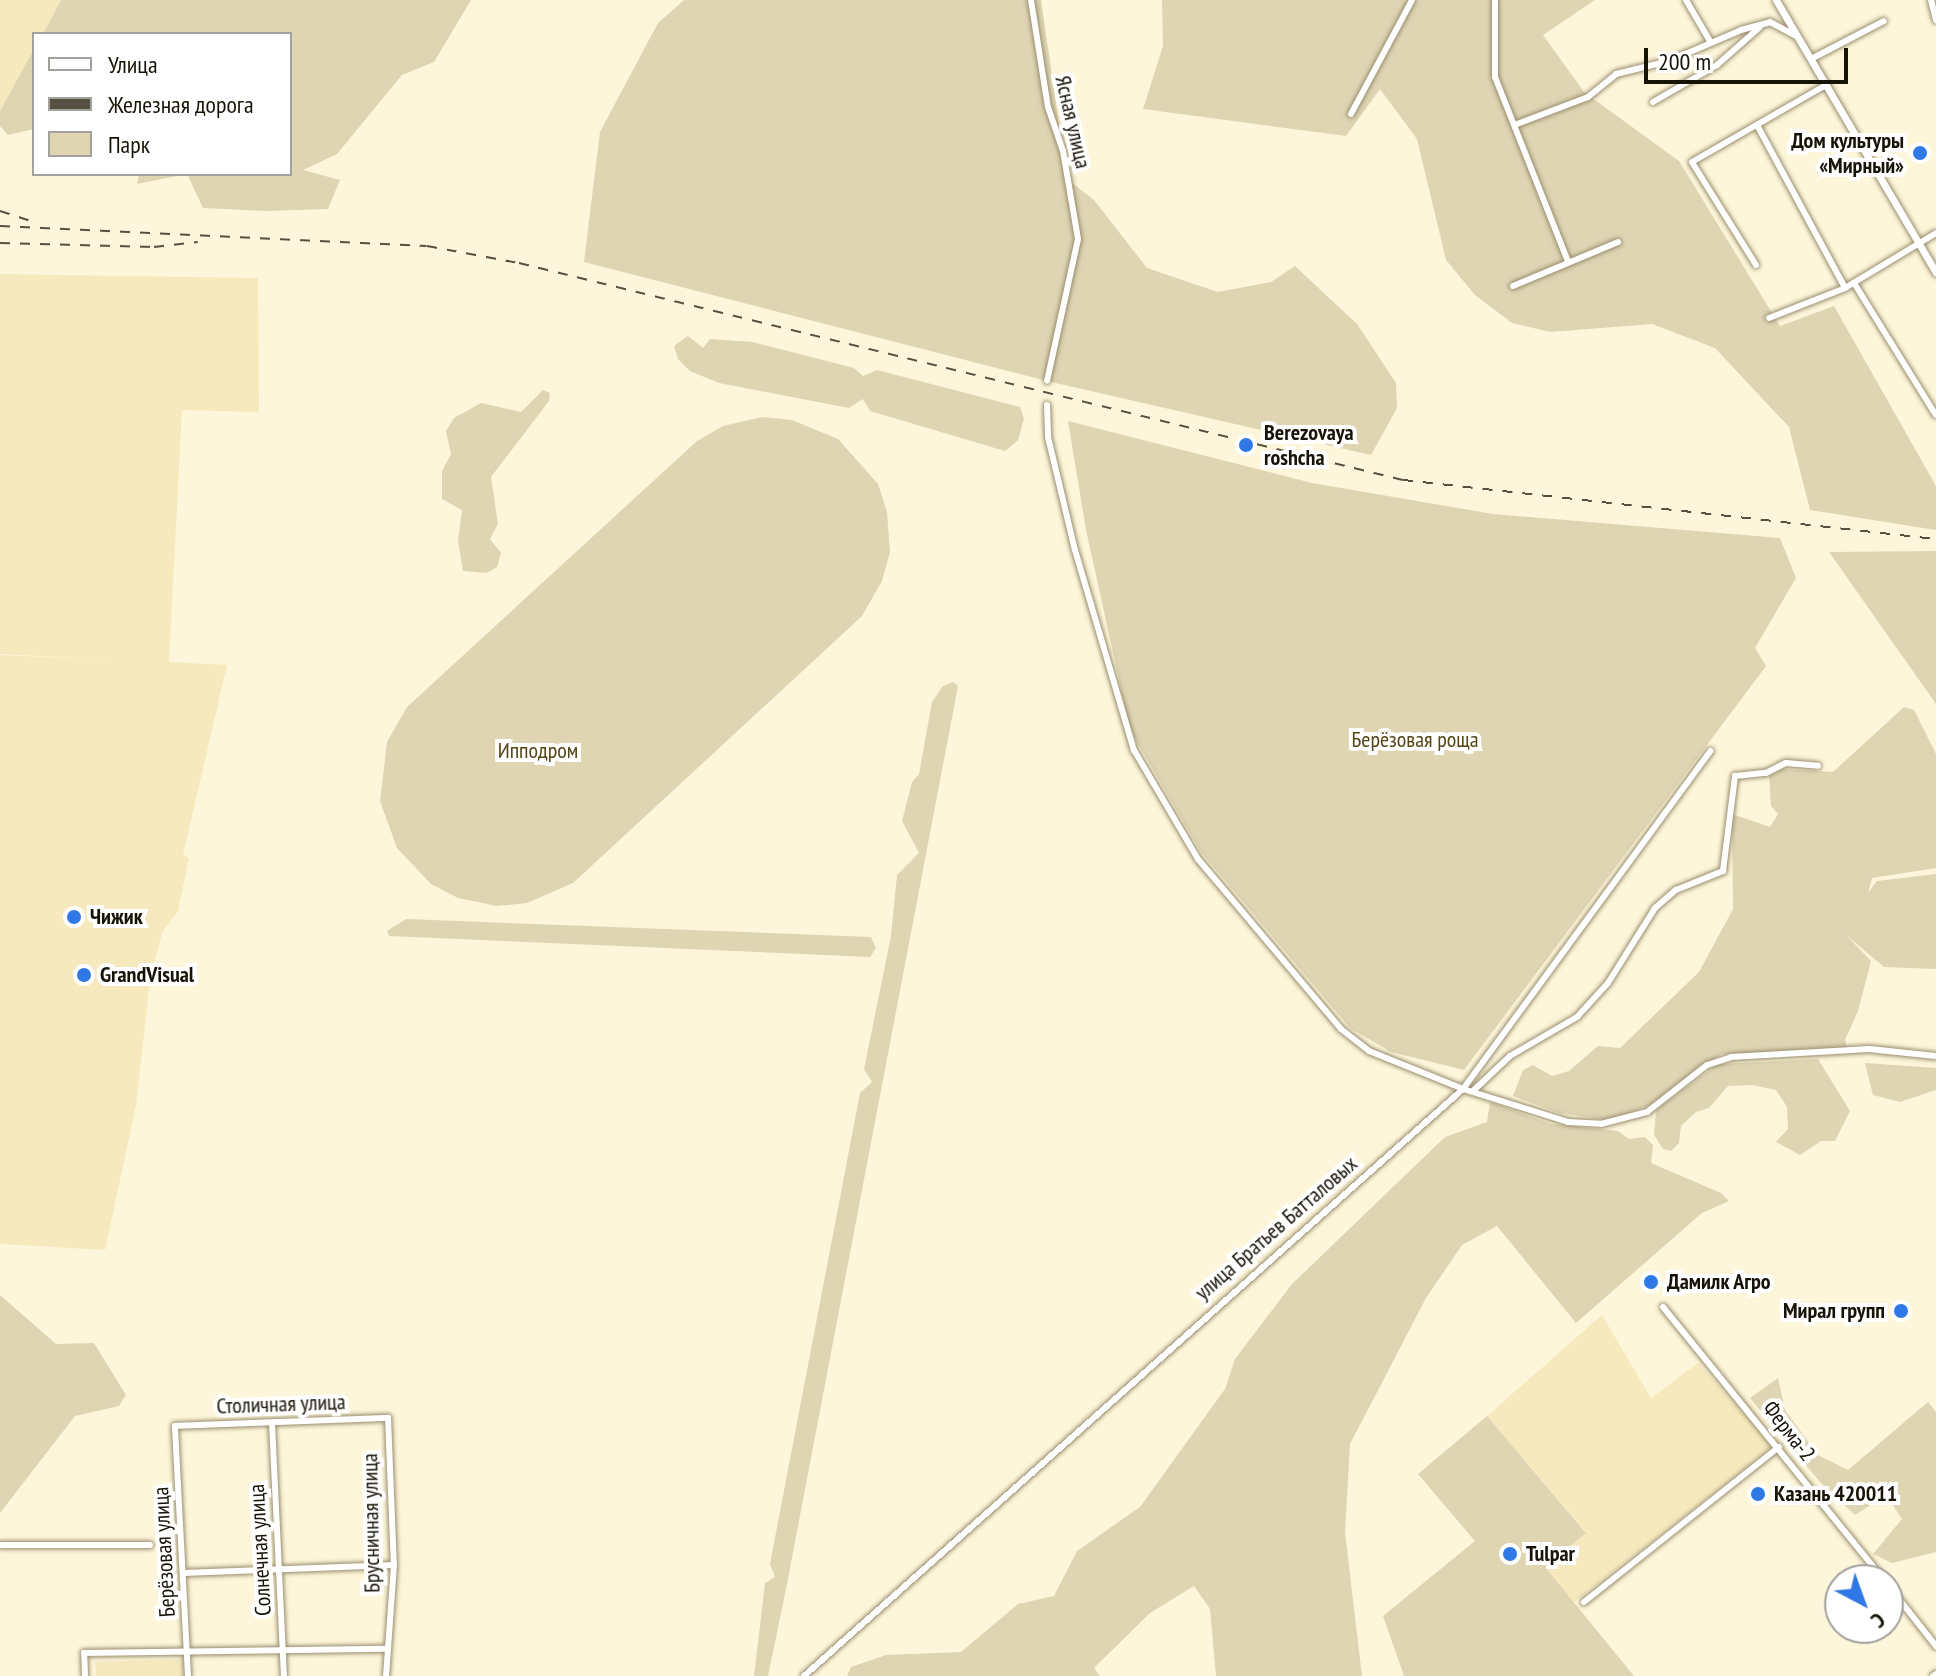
<!DOCTYPE html>
<html>
<head>
<meta charset="utf-8">
<style>
  body { margin:0 }
  #map { position:relative; width:1936px; height:1676px; overflow:hidden; background:#fef6da; font-family:"PT Sans Narrow",sans-serif }
  div>[style] { position:absolute }
  [style*='--x'] { left:calc(var(--x)*1px); top:calc(var(--y)*1px); width:calc(var(--w)*1px); rotate:calc(var(--a)*1deg) }
  .built>* { inset:0; background:#f6e9be }
  .green>* { inset:0; background:#dfd5b3 }
  .roads { filter:drop-shadow(0 0 2px #998e6e) drop-shadow(0 0 2px #998e6e) }
  .minor>* { height:6px; margin:-3px; padding:0 3px; transform-origin:3px; border-radius:3px; background:#fff }
  .tertiary>* { height:7px; margin:-3.5px; padding:0 3.5px; transform-origin:3.5px; border-radius:3.5px; background:#fff }
  .rail>* { height:2px; margin-top:-1px; transform-origin:0; background:repeating-linear-gradient(90deg,#55503f 0 10px,transparent 0 20px) }
  .dots>* { width:22px; height:22px; translate:-50% -50%; box-sizing:border-box; border:4px solid #fff; border-radius:50% }
  span { translate:-50% -50%; white-space:nowrap; text-align:center; line-height:1.15; -webkit-text-stroke:8px #fff; paint-order:stroke }
  .street-label { font-size:22px; color:#171307 }
  .poi-label { font-size:22px; color:#171307; font-weight:700 }
  .right { translate:-100% -50%; text-align:right }
  .left { translate:0 -50%; text-align:left }
  .park-label { font-size:22px; color:#544515 }
  .legend { position:absolute; left:32px; top:32px; width:260px; height:144px; box-sizing:border-box; background:#fff; border:2px solid #a2a19c; margin:0; padding:10px 14px; list-style:none; font-size:24px; color:#171307 }
  .legend li { display:flex; align-items:center; gap:16px; height:40px }
  .legend b { width:40px; border:2px solid #a2a19c }
  .north { position:absolute; left:1824px; top:1564px; width:80px; height:80px; box-sizing:border-box; background:#fff; border:2px solid #a2a19c; border-radius:50%; rotate:139deg; font-size:22px; font-weight:700; line-height:32px; text-align:center; color:#171307 }
  .north::after { content:''; display:block; margin:auto; width:28px; height:36px; background:#2f78e5; clip-path:polygon(50% 0,100% 100%,50% 72%,0 100%) }
  .scale { position:absolute; left:1644px; top:48px; width:204px; height:36px; box-sizing:border-box; border:4px solid #171307; border-top:0; padding-left:10px; font-size:24px; line-height:28px; white-space:nowrap; color:#171307; -webkit-text-stroke:6px #fff; paint-order:stroke }
</style>
</head>
<body>
<div id="map">
  <div class="built">
    <div style="clip-path:polygon(0 0,61px 0,43px 34px,34px 34px,34px 49px,0 111px)"></div>
    <div style="clip-path:polygon(0 274px,258px 278px,259px 412px,182px 410px,169px 662px,227px 665px,183px 855px,189px 858px,178px 911px,162px 933px,150px 981px,136px 1105px,105px 1250px,0 1244px,0 655px,117px 660px,0 654px)"></div>
    <div style="clip-path:polygon(1602px 1315px,1651px 1398px,1698px 1363px,1773px 1446px,1573px 1603px,1544px 1567px,1586px 1532px,1487px 1416px)"></div>
    <div style="clip-path:polygon(185px 1659px,185px 1676px,96px 1676px,95px 1662px)"></div>
  </div>
  <div class="green">
    <div style="clip-path:polygon(61px 0,471px 0,434px 62px,402px 75px,337px 154px,303px 170px,340px 180px,328px 209px,267px 211px,203px 208px,187px 174px,137px 184px,139px 174px,290px 174px,290px 34px,43px 34px)"></div>
    <div style="clip-path:polygon(684px 0,1041px 0,1067px 179px,1094px 200px,1147px 268px,1218px 292px,1271px 282px,1295px 266px,1357px 324px,1396px 383px,1397px 408px,1371px 455px,1047px 381px,584px 262px,600px 132px,658px 23px)"></div>
    <div style="clip-path:polygon(1162px 0,1595px 0,1543px 35px,1584px 92px,1679px 161px,1780px 326px,1834px 306px,1936px 486px,1936px 530px,1810px 510px,1789px 427px,1715px 348px,1652px 324px,1550px 332px,1512px 323px,1475px 295px,1446px 260px,1417px 139px,1380px 89px,1346px 136px,1143px 109px,1163px 46px)"></div>
    <div style="clip-path:polygon(34px 49px,34px 129px,8px 135px,0 126px,0 111px)"></div>
    <div style="clip-path:polygon(688px 336px,703px 348px,710px 339px,752px 342px,854px 368px,863px 376px,877px 370px,1020px 407px,1024px 419px,1018px 440px,1005px 451px,870px 411px,863px 399px,849px 408px,719px 383px,690px 371px,678px 359px,674px 346px)"></div>
    <div style="clip-path:polygon(543px 390px,550px 393px,549px 401px,491px 477px,498px 524px,490px 539px,501px 553px,497px 567px,487px 573px,463px 571px,458px 541px,462px 510px,442px 499px,442px 471px,451px 454px,446px 431px,454px 418px,481px 403px,521px 412px)"></div>
    <div style="clip-path:polygon(762px 417px,792px 420px,838px 439px,878px 484px,887px 512px,890px 552px,882px 581px,862px 616px,573px 883px,527px 903px,497px 906px,458px 898px,431px 884px,397px 848px,380px 801px,387px 742px,407px 707px,697px 441px,723px 426px)"></div>
    <div style="clip-path:polygon(1068px 421px,1312px 483px,1493px 514px,1780px 538px,1796px 578px,1755px 648px,1766px 666px,1464px 1070px,1391px 1052px,1350px 1028px,1201px 852px,1130px 730px,1086px 530px)"></div>
    <div style="clip-path:polygon(1936px 551px,1936px 704px,1829px 552px)"></div>
    <div style="clip-path:polygon(953px 682px,958px 686px,786px 1589px,768px 1676px,754px 1676px,765px 1583px,775px 1577px,770px 1564px,860px 1093px,872px 1082px,864px 1069px,891px 936px,897px 875px,919px 853px,902px 821px,912px 782px,919px 774px,932px 702px,943px 686px)"></div>
    <div style="clip-path:polygon(1904px 707px,1914px 710px,1936px 754px,1936px 868px,1872px 878px,1868px 893px,1877px 881px,1936px 874px,1936px 969px,1884px 967px,1846px 935px,1871px 961px,1858px 1011px,1845px 1040px,1847px 1048px,1721px 1054px,1654px 1104px,1607px 1120px,1559px 1113px,1513px 1096px,1523px 1070px,1533px 1065px,1552px 1076px,1569px 1071px,1598px 1046px,1620px 1048px,1699px 972px,1733px 909px,1732px 814px,1770px 827px,1778px 814px,1771px 806px,1769px 776px,1783px 769px,1833px 772px)"></div>
    <div style="clip-path:polygon(406px 919px,871px 937px,876px 948px,870px 957px,389px 936px,387px 931px)"></div>
    <div style="clip-path:polygon(1818px 1059px,1850px 1111px,1835px 1141px,1821px 1141px,1800px 1155px,1776px 1142px,1788px 1129px,1787px 1107px,1776px 1090px,1752px 1085px,1728px 1086px,1709px 1108px,1696px 1112px,1681px 1126px,1679px 1143px,1671px 1151px,1663px 1149px,1654px 1135px,1656px 1110px,1718px 1064px)"></div>
    <div style="clip-path:polygon(1865px 1063px,1936px 1068px,1936px 1090px,1900px 1102px,1873px 1095px)"></div>
    <div style="clip-path:polygon(1490px 1102px,1551px 1124px,1618px 1131px,1629px 1139px,1645px 1137px,1653px 1145px,1651px 1163px,1721px 1193px,1729px 1201px,1702px 1213px,1576px 1323px,1497px 1226px,1462px 1245px,1426px 1298px,1350px 1444px,1345px 1532px,1362px 1676px,1216px 1676px,1210px 1609px,1194px 1586px,1150px 1613px,1094px 1668px,1100px 1676px,847px 1676px,851px 1667px,886px 1655px,961px 1652px,1018px 1604px,1054px 1596px,1077px 1551px,1140px 1507px,1225px 1389px,1235px 1359px,1292px 1284px,1445px 1137px,1487px 1122px)"></div>
    <div style="clip-path:polygon(0 1295px,56px 1344px,94px 1343px,126px 1395px,119px 1406px,75px 1416px,0 1513px)"></div>
    <div style="clip-path:polygon(1778px 1378px,1785px 1410px,1818px 1455px,1848px 1470px,1928px 1402px,1936px 1412px,1936px 1552px,1892px 1563px,1873px 1554px,1902px 1519px,1886px 1495px,1855px 1515px,1820px 1482px,1750px 1398px)"></div>
    <div style="clip-path:polygon(1487px 1416px,1586px 1533px,1545px 1567px,1634px 1676px,1404px 1676px,1383px 1616px,1475px 1541px,1418px 1474px)"></div>
  </div>
  <div class="roads">
    <div class="minor">
      <div style="--x:1031;--y:0;--w:108;--a:81"></div>
      <div style="--x:1048;--y:107;--w:46;--a:71.2"></div>
      <div style="--x:1063;--y:151;--w:89;--a:80.3"></div>
      <div style="--x:1078;--y:239;--w:145;--a:102.3"></div>
      <div style="--x:1495;--y:0;--w:77;--a:90"></div>
      <div style="--x:1495;--y:77;--w:198;--a:68.4"></div>
      <div style="--x:1686;--y:0;--w:48;--a:59.7"></div>
      <div style="--x:1931;--y:0;--w:21;--a:76"></div>
      <div style="--x:1811;--y:59;--w:82;--a:-27.5"></div>
      <div style="--x:1653;--y:102;--w:74;--a:-30"></div>
      <div style="--x:1717;--y:65;--w:57;--a:-41.5"></div>
      <div style="--x:1351;--y:114;--w:129;--a:-61.8"></div>
      <div style="--x:1517;--y:124;--w:76;--a:-20.8"></div>
      <div style="--x:1588;--y:97;--w:36;--a:-39"></div>
      <div style="--x:1616;--y:74;--w:55;--a:-13.8"></div>
      <div style="--x:1669;--y:61;--w:78;--a:-23.3"></div>
      <div style="--x:1741;--y:30;--w:30;--a:-15"></div>
      <div style="--x:1770;--y:22;--w:30;--a:28"></div>
      <div style="--x:1757;--y:125;--w:185;--a:61.6"></div>
      <div style="--x:1756;--y:265;--w:121;--a:-121.9"></div>
      <div style="--x:1692;--y:162;--w:155;--a:-29.9"></div>
      <div style="--x:1854;--y:283;--w:155;--a:58.2"></div>
      <div style="--x:1513;--y:286;--w:114;--a:-22.7"></div>
      <div style="--x:1769;--y:318;--w:82;--a:-21.5"></div>
      <div style="--x:1845;--y:288;--w:106;--a:-31.1"></div>
      <div style="--x:1047;--y:405;--w:32;--a:88"></div>
      <div style="--x:1048;--y:437;--w:116;--a:76.6"></div>
      <div style="--x:1075;--y:550;--w:209;--a:73.6"></div>
      <div style="--x:1134;--y:750;--w:126;--a:59.6"></div>
      <div style="--x:1198;--y:859;--w:222;--a:49.9"></div>
      <div style="--x:1341;--y:1029;--w:36;--a:38"></div>
      <div style="--x:1369;--y:1051;--w:101;--a:22"></div>
      <div style="--x:1463;--y:1089;--w:110;--a:17.4"></div>
      <div style="--x:1568;--y:1122;--w:33;--a:3"></div>
      <div style="--x:1601;--y:1124;--w:48;--a:-14.6"></div>
      <div style="--x:1647;--y:1112;--w:76;--a:-38.1"></div>
      <div style="--x:1707;--y:1065;--w:25;--a:-18"></div>
      <div style="--x:1731;--y:1057;--w:138;--a:-3.3"></div>
      <div style="--x:1869;--y:1049;--w:67;--a:6"></div>
      <div style="--x:1473;--y:1091;--w:51;--a:-43.4"></div>
      <div style="--x:1510;--y:1056;--w:78;--a:-30.2"></div>
      <div style="--x:1577;--y:1017;--w:46;--a:-47.6"></div>
      <div style="--x:1608;--y:983;--w:89;--a:-57.9"></div>
      <div style="--x:1655;--y:908;--w:28;--a:-41"></div>
      <div style="--x:1676;--y:890;--w:51;--a:-22"></div>
      <div style="--x:1723;--y:871;--w:96;--a:-82.8"></div>
      <div style="--x:1735;--y:776;--w:31;--a:-6"></div>
      <div style="--x:1766;--y:773;--w:22;--a:-27"></div>
      <div style="--x:1786;--y:763;--w:32;--a:5"></div>
      <div style="--x:1663;--y:1307;--w:351;--a:51"></div>
      <div style="--x:272;--y:1423;--w:253;--a:87.3"></div>
      <div style="--x:0;--y:1545;--w:150;--a:0"></div>
      <div style="--x:183;--y:1573;--w:211;--a:-2.2"></div>
      <div style="--x:1888;--y:1585;--w:78;--a:51.8"></div>
      <div style="--x:1584;--y:1602;--w:249;--a:-38.5"></div>
      <div style="--x:85;--y:1676;--w:23;--a:-92"></div>
      <div style="--x:84;--y:1653;--w:302;--a:-0.8"></div>
      <div style="--x:188;--y:1676;--w:250;--a:-93"></div>
      <div style="--x:175;--y:1426;--w:213;--a:-2.2"></div>
      <div style="--x:388;--y:1418;--w:147;--a:87.7"></div>
      <div style="--x:394;--y:1565;--w:111;--a:94.1"></div>
      <div style="--x:804;--y:1676;--w:883;--a:-41.69"></div>
      <div style="--x:1463;--y:1089;--w:419;--a:-53.8"></div>
    </div>
    <div class="tertiary">
      <div style="--x:1776;--y:0;--w:316;--a:59.6"></div>
      <div style="--x:1933;--y:1676;--w:4;--a:-34"></div>
    </div>
  </div>
  <div class="rail">
    <div style="--x:0;--y:211;--w:33;--a:18"></div>
    <div style="--x:0;--y:226;--w:427;--a:2.7"></div>
    <div style="--x:427;--y:246;--w:94;--a:10.5"></div>
    <div style="--x:519;--y:263;--w:910;--a:13.79"></div>
    <div style="--x:1403;--y:480;--w:536;--a:6.32"></div>
    <div style="--x:0;--y:243;--w:154;--a:1.5"></div>
    <div style="--x:154;--y:247;--w:44;--a:-6.5"></div>
  </div>
  <div class="dots">
    <div style="left:1920px;top:153px;background:#2f78e5"></div>
    <div style="left:1246px;top:445px;background:#2f78e5"></div>
    <div style="left:74px;top:917px;background:#2f78e5"></div>
    <div style="left:84px;top:975px;background:#2f78e5"></div>
    <div style="left:1651px;top:1282px;background:#2f78e5"></div>
    <div style="left:1901px;top:1311px;background:#2f78e5"></div>
    <div style="left:1758px;top:1494px;background:#2f78e5"></div>
    <div style="left:1510px;top:1554px;background:#2f78e5"></div>
  </div>
  <div class="street-label">
    <span style="left:1073px;top:122px;rotate:77deg">Ясная улица</span>
    <span style="left:1276px;top:1228px;rotate:-41deg">улица Братьев Батталовых</span>
    <span style="left:281px;top:1404px;rotate:-2deg">Столичная улица</span>
    <span style="left:1789px;top:1431px;rotate:52deg">Ферма-2</span>
    <span style="left:371px;top:1523px;rotate:-91deg">Брусничная улица</span>
    <span style="left:260px;top:1550px;rotate:-93deg">Солнечная улица</span>
    <span style="left:164px;top:1552px;rotate:-93deg">Берёзовая улица</span>
  </div>
  <div class="poi-label">
    <span class="right" style="left:1904px;top:153px">Дом культуры<br>«Мирный»</span>
    <span class="left" style="left:1264px;top:445px">Berezovaya<br>roshcha</span>
    <span class="left" style="left:90px;top:917px">Чижик</span>
    <span class="left" style="left:100px;top:975px">GrandVisual</span>
    <span class="left" style="left:1667px;top:1282px">Дамилк Агро</span>
    <span class="right" style="left:1885px;top:1311px">Мирал групп</span>
    <span class="left" style="left:1774px;top:1494px">Казань 420011</span>
    <span class="left" style="left:1526px;top:1554px">Tulpar</span>
  </div>
  <div class="park-label">
    <span style="left:1415px;top:740px">Берёзовая роща</span>
    <span style="left:538px;top:751px">Ипподром</span>
  </div>
  <ul class="legend">
  <li><b style="height:10px;background:#fff"></b>Улица</li>
  <li><b style="height:10px;background:#55503f"></b>Железная дорога</li>
  <li><b style="height:22px;background:#dfd5b3"></b>Парк</li>
  </ul>
  <div class="north">С</div>
  <div class="scale">200 m</div>
</div>
</body>
</html>
